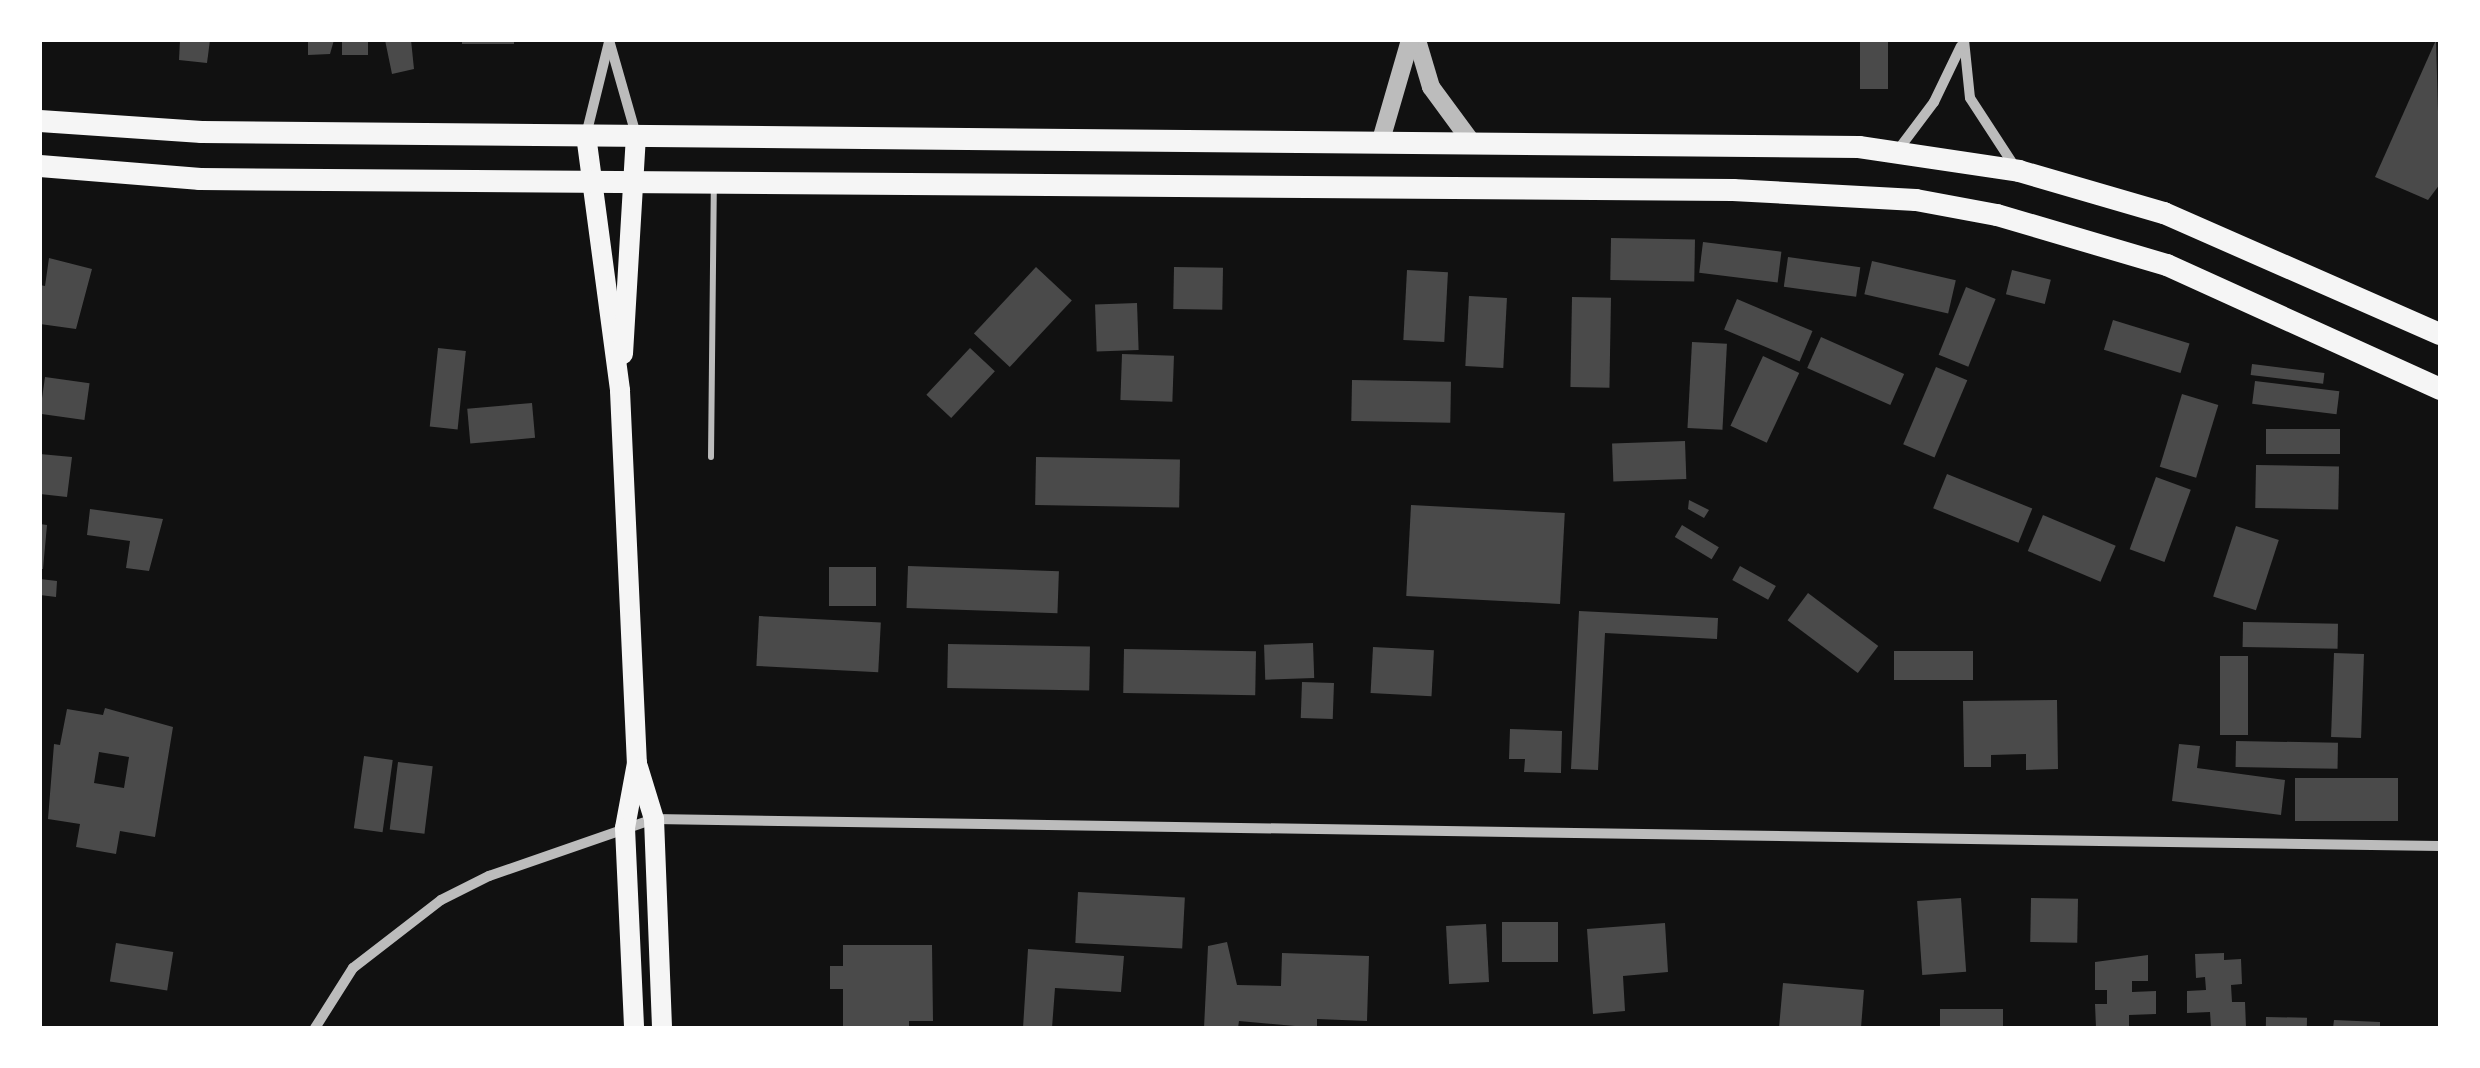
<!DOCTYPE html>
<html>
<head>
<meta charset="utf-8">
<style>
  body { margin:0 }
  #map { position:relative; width:2480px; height:1068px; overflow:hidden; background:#111; font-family:"DejaVu Sans",sans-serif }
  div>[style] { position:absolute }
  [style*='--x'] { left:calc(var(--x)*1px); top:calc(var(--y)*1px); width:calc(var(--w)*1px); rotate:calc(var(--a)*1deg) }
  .building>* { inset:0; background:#4a4a4a; transform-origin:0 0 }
  .service>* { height:6px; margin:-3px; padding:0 3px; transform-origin:3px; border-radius:3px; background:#bcbcbc }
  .minor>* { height:10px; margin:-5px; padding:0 5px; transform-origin:5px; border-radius:5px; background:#bcbcbc }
  .tertiary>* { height:18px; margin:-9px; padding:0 9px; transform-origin:9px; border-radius:9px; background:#bcbcbc }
  .secondary>* { height:20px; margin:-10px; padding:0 10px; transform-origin:10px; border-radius:10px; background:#f5f5f5 }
  .primary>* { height:22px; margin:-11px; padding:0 11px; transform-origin:11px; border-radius:11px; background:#f5f5f5 }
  span { translate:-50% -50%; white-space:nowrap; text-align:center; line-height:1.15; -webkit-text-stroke:8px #fff; paint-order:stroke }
  .frame { position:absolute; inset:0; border:42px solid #fff; pointer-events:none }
</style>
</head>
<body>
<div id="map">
  <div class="building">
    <div style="clip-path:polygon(180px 40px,210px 40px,207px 63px,179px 60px)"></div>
    <div style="clip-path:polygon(308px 40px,334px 40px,330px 54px,308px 55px)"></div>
    <div style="left:342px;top:40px;width:26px;height:15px"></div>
    <div style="clip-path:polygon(385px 40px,411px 40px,414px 69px,392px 74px)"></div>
    <div style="left:462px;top:40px;width:52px;height:4px"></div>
    <div style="left:1860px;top:40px;width:28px;height:49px"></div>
    <div style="clip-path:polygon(2436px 40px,2440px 184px,2428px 200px,2375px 177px)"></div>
    <div style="left:1611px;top:238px;width:84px;height:42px;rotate:1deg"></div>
    <div style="left:1703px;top:242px;width:79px;height:31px;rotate:7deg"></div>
    <div style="left:1788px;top:257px;width:73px;height:30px;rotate:8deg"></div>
    <div style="clip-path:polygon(49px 258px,92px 269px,76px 329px,40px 324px,40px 285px,45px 286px)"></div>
    <div style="left:1872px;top:261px;width:86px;height:34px;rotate:13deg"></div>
    <div style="left:1036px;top:267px;width:49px;height:91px;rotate:43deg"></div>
    <div style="left:1174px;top:267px;width:49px;height:42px;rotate:1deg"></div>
    <div style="left:1407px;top:270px;width:41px;height:70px;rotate:3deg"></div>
    <div style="left:2012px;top:270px;width:40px;height:25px;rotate:14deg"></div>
    <div style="left:1966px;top:287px;width:32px;height:73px;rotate:22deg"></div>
    <div style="left:1469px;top:296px;width:38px;height:70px;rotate:3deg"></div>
    <div style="left:1572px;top:297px;width:39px;height:90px;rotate:1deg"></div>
    <div style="left:1737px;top:299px;width:82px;height:33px;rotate:23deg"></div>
    <div style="left:1137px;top:303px;width:47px;height:42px;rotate:88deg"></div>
    <div style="left:2113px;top:320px;width:80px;height:31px;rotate:17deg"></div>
    <div style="left:1821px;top:337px;width:91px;height:34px;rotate:24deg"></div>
    <div style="left:1692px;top:342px;width:35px;height:86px;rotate:3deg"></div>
    <div style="left:438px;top:348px;width:28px;height:79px;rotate:6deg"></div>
    <div style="left:970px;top:348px;width:34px;height:64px;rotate:43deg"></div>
    <div style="left:1122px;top:354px;width:52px;height:46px;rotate:2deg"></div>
    <div style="left:1763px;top:356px;width:40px;height:77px;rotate:25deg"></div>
    <div style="left:2252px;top:364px;width:73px;height:11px;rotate:7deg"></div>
    <div style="left:1936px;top:367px;width:34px;height:84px;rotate:23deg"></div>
    <div style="left:45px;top:377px;width:45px;height:37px;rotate:8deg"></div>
    <div style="left:1352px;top:380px;width:99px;height:41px;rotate:1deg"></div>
    <div style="left:2255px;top:381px;width:85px;height:23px;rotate:7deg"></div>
    <div style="left:2182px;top:394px;width:38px;height:76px;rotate:17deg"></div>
    <div style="left:532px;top:403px;width:35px;height:65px;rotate:85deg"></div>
    <div style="left:2266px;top:429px;width:74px;height:25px"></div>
    <div style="left:1685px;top:441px;width:38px;height:73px;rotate:88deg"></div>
    <div style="clip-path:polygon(40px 454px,72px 457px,67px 497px,40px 494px)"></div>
    <div style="left:1036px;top:457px;width:144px;height:48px;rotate:1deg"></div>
    <div style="left:2256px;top:465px;width:83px;height:43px;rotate:1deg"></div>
    <div style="left:1947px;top:474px;width:92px;height:37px;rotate:22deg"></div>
    <div style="left:2156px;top:477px;width:37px;height:77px;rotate:20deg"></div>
    <div style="clip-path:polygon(1689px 500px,1709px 510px,1704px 518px,1688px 509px)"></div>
    <div style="left:1411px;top:505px;width:154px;height:91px;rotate:3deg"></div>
    <div style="clip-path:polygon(90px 509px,163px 519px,149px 571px,126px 568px,130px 541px,87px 535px)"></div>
    <div style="left:2043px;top:515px;width:79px;height:39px;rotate:23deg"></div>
    <div style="clip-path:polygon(40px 524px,47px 525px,43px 569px,40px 569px)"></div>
    <div style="left:1682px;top:525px;width:43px;height:14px;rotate:31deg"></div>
    <div style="left:2236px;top:526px;width:45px;height:74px;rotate:18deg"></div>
    <div style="left:908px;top:566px;width:151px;height:42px;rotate:2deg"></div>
    <div style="left:1740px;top:566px;width:41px;height:16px;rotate:29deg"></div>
    <div style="left:829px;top:567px;width:47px;height:39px"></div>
    <div style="clip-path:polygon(40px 579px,57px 581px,56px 597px,40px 595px)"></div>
    <div style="left:1808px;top:593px;width:88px;height:34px;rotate:37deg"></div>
    <div style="clip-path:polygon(1579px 611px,1718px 618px,1717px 639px,1605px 633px,1598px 770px,1571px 769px)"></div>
    <div style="left:759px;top:616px;width:122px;height:50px;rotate:3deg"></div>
    <div style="left:2243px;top:622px;width:95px;height:25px;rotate:1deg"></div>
    <div style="left:1313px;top:643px;width:35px;height:49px;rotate:88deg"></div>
    <div style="left:948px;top:644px;width:142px;height:44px;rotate:1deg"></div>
    <div style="left:1373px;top:647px;width:61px;height:46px;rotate:3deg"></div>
    <div style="left:1124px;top:649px;width:132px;height:44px;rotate:1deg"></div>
    <div style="left:1894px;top:651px;width:79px;height:29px"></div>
    <div style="left:2334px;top:653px;width:30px;height:84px;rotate:2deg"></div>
    <div style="left:2220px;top:656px;width:28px;height:79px"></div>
    <div style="left:1302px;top:682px;width:32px;height:36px;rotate:2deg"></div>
    <div style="clip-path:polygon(2057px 700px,2058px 769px,2026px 770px,2026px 754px,1991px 755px,1991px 767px,1964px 767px,1963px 701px)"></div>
    <div style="clip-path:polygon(evenodd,105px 708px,173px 727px,155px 837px,120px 831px,116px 854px,76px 847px,80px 824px,48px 819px,54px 744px,60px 745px,67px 709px,103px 715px,105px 708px,99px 752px,129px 757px,124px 788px,94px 783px,99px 752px)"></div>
    <div style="clip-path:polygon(1510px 729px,1562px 731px,1561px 773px,1524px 772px,1525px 759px,1509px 759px)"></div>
    <div style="left:2236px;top:741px;width:102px;height:26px;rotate:1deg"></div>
    <div style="clip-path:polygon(2179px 744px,2200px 746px,2197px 768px,2285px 780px,2281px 815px,2172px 801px)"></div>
    <div style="left:364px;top:756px;width:29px;height:73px;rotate:8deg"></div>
    <div style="left:398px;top:762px;width:35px;height:68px;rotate:7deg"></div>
    <div style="left:2295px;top:778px;width:103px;height:43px"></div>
    <div style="left:1078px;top:892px;width:107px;height:51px;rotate:3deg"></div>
    <div style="left:1961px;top:898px;width:74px;height:44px;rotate:86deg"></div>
    <div style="left:2031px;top:898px;width:47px;height:44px;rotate:1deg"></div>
    <div style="left:1502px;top:922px;width:56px;height:40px"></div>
    <div style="clip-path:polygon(1665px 923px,1668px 972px,1623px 976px,1625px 1011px,1593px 1014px,1587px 929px)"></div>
    <div style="left:1486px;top:924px;width:58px;height:40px;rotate:87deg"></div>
    <div style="clip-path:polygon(1227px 942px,1237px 985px,1281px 986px,1282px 953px,1369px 956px,1367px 1021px,1317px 1019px,1317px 1028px,1239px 1021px,1238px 1028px,1204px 1028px,1208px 946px)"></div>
    <div style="left:116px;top:943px;width:58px;height:39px;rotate:9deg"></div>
    <div style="clip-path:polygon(843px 945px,932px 945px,933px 1021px,909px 1021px,909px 1028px,843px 1028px,843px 989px,830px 989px,830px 966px,843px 966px)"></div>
    <div style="clip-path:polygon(1028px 949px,1124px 956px,1121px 992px,1055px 988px,1052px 1028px,1023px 1028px)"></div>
    <div style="clip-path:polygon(2224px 953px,2224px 960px,2241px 959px,2242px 984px,2231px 985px,2232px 1002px,2245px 1002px,2246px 1027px,2211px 1028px,2210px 1012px,2187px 1013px,2187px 991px,2206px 990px,2205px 977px,2196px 978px,2195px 954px)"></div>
    <div style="clip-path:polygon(2148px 955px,2148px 981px,2132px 981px,2132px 992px,2156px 991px,2156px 1014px,2129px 1015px,2129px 1028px,2096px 1028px,2095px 1004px,2107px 1004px,2107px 990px,2095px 990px,2095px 962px)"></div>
    <div style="clip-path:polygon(1783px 983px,1864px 990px,1861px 1028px,1779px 1028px)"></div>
    <div style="left:1940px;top:1009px;width:63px;height:19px"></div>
    <div style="left:2266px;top:1017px;width:41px;height:11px;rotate:1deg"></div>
    <div style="clip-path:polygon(2334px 1020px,2380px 1022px,2380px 1028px,2333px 1028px)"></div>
  </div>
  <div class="service">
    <div style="--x:711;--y:457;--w:268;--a:-89.4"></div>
  </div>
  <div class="minor">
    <div style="--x:609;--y:40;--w:99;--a:74.1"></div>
    <div style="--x:1964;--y:40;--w:58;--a:84.1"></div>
    <div style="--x:1970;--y:98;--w:82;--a:56.9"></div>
    <div style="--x:586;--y:135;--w:96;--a:-76.1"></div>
    <div style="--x:1898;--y:150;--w:60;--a:-53.1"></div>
    <div style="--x:1934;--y:102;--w:62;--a:-64.3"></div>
    <div style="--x:315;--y:1028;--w:71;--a:-57.7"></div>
    <div style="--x:353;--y:968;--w:111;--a:-37.7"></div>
    <div style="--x:441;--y:900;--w:54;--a:-26.6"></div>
    <div style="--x:489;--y:876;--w:175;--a:-19.1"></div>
    <div style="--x:654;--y:819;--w:1786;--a:0.87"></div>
  </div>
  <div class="tertiary">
    <div style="--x:1417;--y:40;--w:49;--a:73.4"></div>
    <div style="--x:1431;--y:87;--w:66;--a:53.7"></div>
    <div style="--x:1381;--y:140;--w:104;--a:-73.8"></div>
  </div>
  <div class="secondary">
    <div style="--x:586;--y:135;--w:258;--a:82.4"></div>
    <div style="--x:620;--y:391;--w:372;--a:87.4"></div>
    <div style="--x:637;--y:763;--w:66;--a:100.5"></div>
    <div style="--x:625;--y:828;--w:200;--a:87.4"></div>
    <div style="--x:623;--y:354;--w:218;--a:-86.6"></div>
    <div style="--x:638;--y:767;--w:54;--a:72.9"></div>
    <div style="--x:654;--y:819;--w:209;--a:87.8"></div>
  </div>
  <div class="primary">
    <div style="--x:40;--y:121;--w:162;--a:3.9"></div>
    <div style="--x:202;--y:132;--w:1657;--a:0.52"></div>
    <div style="--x:1859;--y:147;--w:162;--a:8.5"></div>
    <div style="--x:2019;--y:171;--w:151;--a:16.2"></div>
    <div style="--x:2164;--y:213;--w:301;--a:23.7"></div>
    <div style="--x:40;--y:166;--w:161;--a:4.6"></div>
    <div style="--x:200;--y:179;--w:1533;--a:0.41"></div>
    <div style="--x:1733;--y:190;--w:183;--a:3.1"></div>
    <div style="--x:1916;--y:200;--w:82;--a:10.5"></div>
    <div style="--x:1997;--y:215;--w:177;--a:16.4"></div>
    <div style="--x:2167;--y:265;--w:300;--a:24.4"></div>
  </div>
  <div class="frame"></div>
</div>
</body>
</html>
